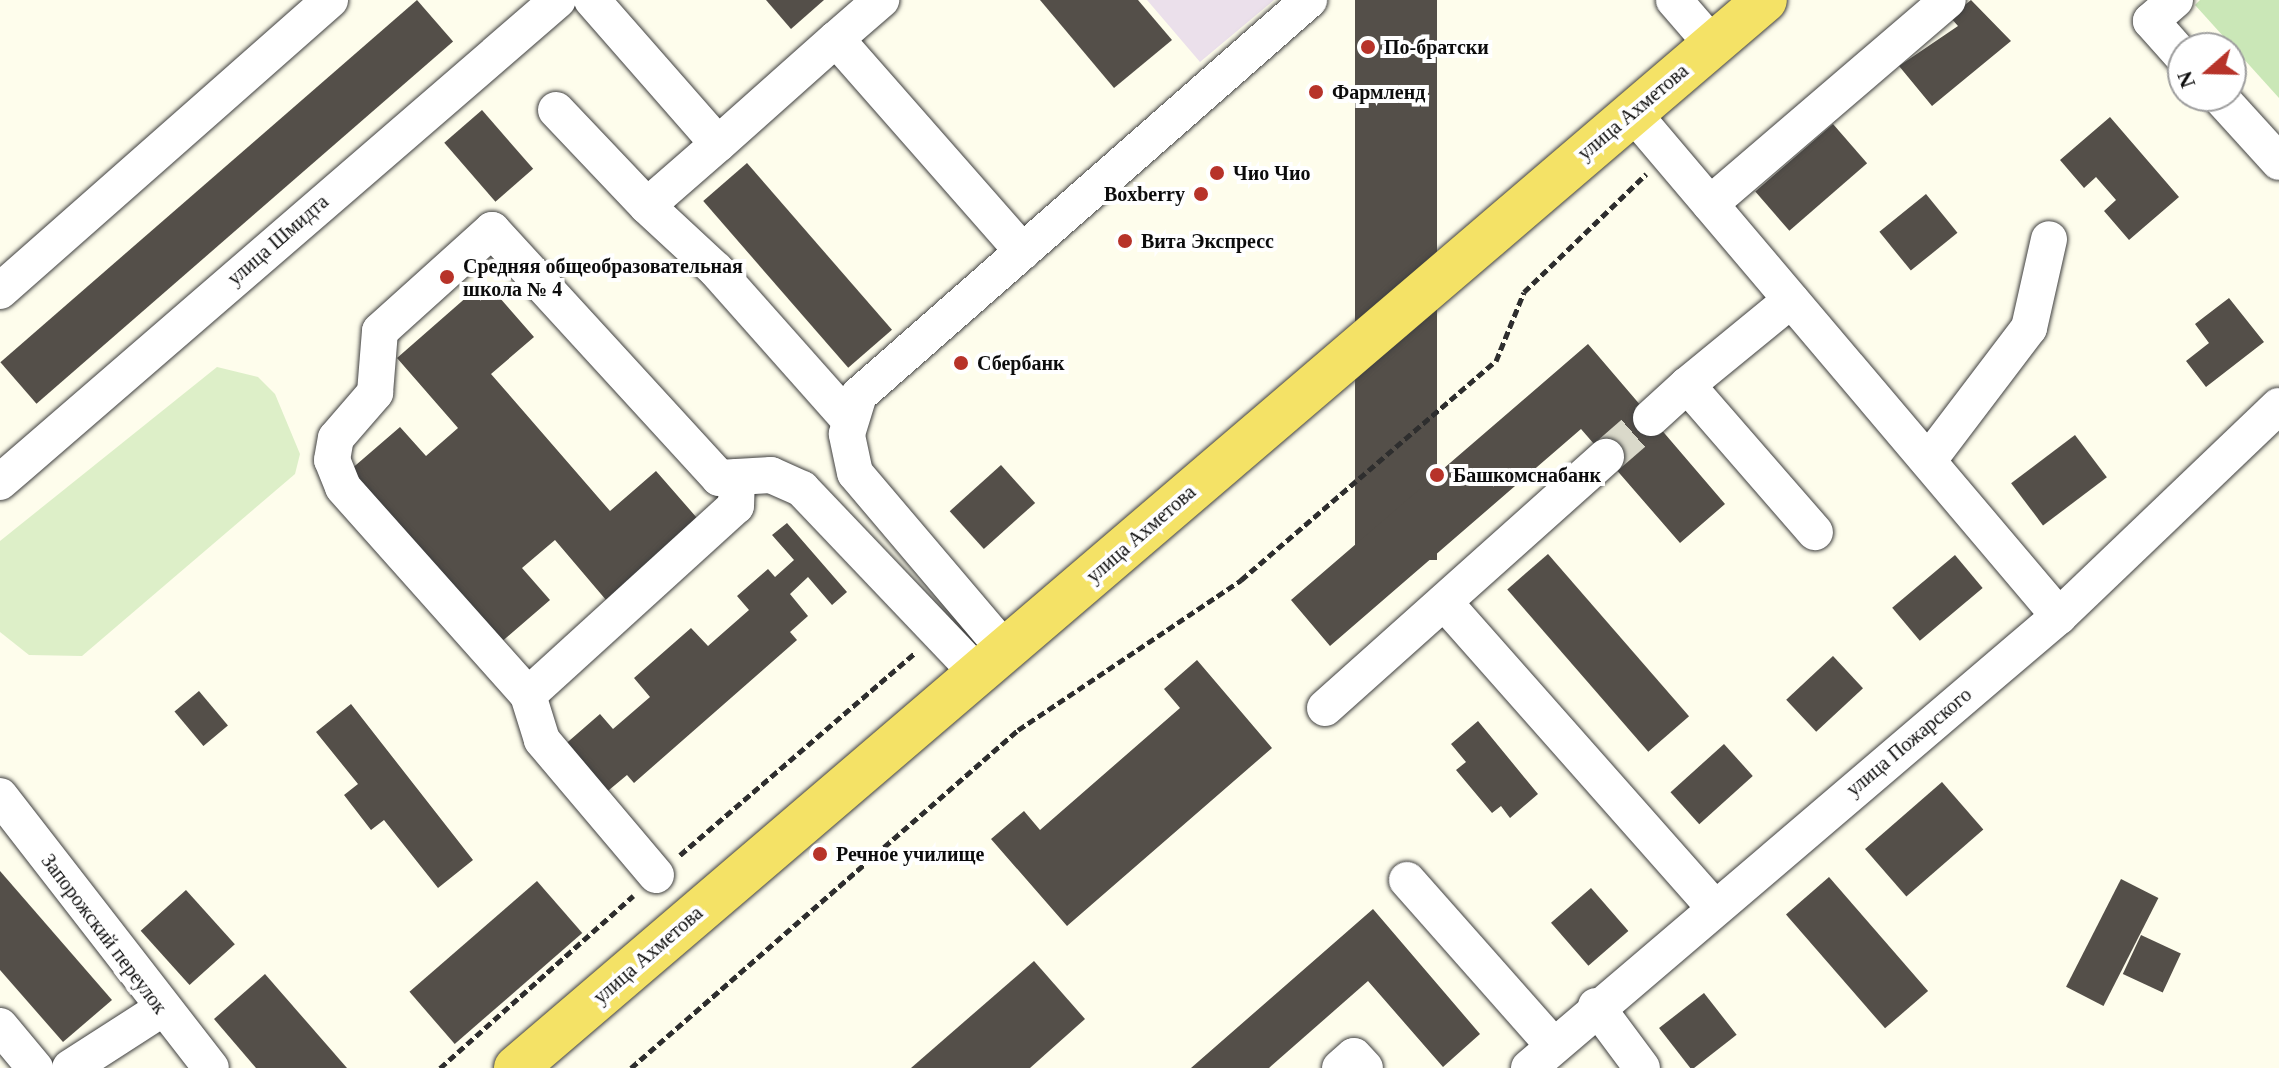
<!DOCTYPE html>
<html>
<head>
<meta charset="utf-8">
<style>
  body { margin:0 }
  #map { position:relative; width:2279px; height:1068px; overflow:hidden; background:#fefdec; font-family:"Times New Roman",serif }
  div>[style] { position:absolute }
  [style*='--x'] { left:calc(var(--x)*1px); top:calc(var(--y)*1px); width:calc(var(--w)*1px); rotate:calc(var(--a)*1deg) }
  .industrial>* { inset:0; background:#ebe0eb }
  .green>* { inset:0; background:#cae7b7 }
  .pitch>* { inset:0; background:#ddefc8 }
  .building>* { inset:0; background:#544f49; transform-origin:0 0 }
  .minor-tunnel>* { height:36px; margin-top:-18px; transform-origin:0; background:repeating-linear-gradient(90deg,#dad9ca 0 36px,transparent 0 54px) }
  .path>* { height:5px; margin-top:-2.5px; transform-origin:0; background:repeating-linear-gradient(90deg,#2e2e2e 0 8px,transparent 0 12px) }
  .roads { filter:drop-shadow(0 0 2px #3f3f3f) drop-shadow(0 0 2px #3f3f3f) }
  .minor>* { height:36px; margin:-18px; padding:0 18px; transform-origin:18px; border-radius:18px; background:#fff }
  .major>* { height:44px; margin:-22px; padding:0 22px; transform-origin:22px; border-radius:22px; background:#f4e266 }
  .dots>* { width:22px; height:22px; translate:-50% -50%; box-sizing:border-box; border:4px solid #fff; border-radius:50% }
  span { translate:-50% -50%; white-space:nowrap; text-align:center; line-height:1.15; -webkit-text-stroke:8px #fff; paint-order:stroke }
  .poi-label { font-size:20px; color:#0c0c0c; font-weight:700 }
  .left { translate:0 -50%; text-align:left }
  .right { translate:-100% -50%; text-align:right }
  .street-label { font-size:20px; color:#0c0c0c }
  .north { position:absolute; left:2167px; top:32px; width:80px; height:80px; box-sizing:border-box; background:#fff; border:2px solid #9e9e9e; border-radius:50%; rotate:250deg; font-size:22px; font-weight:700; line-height:32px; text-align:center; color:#0c0c0c }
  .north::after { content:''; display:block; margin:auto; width:28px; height:36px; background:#b73329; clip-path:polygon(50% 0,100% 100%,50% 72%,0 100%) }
</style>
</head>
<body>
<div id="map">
  <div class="industrial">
    <div style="clip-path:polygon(1147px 0,1274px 0,1200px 62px)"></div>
  </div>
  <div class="green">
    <div style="clip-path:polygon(2200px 0,2279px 0,2279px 98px,2195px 5px)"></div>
  </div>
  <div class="pitch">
    <div style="clip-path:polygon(217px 367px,258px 377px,275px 394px,300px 454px,295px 474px,82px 656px,29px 655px,0 632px,0 541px)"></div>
  </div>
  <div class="building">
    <div style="left:417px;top:0;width:55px;height:552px;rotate:49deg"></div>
    <div style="clip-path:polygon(766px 0,824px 0,791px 29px)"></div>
    <div style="clip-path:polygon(1040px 0,1138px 0,1172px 40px,1114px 88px)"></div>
    <div style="left:1355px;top:0;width:82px;height:560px"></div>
    <div style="clip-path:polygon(1971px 0,2011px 41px,1932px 106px,1899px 66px,1958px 26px,1950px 17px)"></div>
    <div style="left:482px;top:110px;width:78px;height:50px;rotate:49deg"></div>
    <div style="clip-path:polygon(2110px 117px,2179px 197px,2129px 240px,2104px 211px,2116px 200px,2096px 177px,2084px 188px,2060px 160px)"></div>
    <div style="left:1833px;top:124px;width:52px;height:103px;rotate:49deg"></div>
    <div style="left:747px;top:163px;width:221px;height:58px;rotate:49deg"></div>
    <div style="left:1926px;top:194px;width:50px;height:60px;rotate:51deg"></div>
    <div style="clip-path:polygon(485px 281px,534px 337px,491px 374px,610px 511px,656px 471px,704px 526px,612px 607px,555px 540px,522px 568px,550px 600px,499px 644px,349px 471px,400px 427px,426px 456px,458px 428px,397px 358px)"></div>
    <div style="clip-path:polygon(2229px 298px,2264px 342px,2206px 387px,2186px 361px,2209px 343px,2195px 324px)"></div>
    <div style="clip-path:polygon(1588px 344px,1725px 504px,1680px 543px,1581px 429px,1330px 646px,1291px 600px)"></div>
    <div style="left:2075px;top:435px;width:53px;height:80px;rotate:53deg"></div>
    <div style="left:1001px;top:465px;width:51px;height:69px;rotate:48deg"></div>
    <div style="clip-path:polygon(787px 523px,847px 592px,832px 605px,808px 577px,790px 594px,808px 616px,790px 632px,797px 640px,634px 783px,627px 775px,603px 795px,562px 747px,600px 714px,613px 729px,650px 697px,634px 678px,691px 628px,708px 646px,749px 610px,737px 596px,768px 569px,775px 577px,794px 560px,772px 535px)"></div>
    <div style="left:1548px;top:554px;width:215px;height:54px;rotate:49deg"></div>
    <div style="left:1955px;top:555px;width:43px;height:82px;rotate:50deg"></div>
    <div style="left:1833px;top:656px;width:44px;height:64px;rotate:47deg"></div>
    <div style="clip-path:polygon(1197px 660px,1272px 748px,1067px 926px,991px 839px,1024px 811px,1040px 830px,1180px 708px,1164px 689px)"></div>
    <div style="left:199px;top:691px;width:45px;height:32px;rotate:50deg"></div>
    <div style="clip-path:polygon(351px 704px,473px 860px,438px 888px,384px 820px,371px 830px,344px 795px,358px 784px,316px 732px)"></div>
    <div style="clip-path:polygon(1478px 721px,1538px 794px,1510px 818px,1501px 806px,1492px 813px,1456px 770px,1466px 762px,1451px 744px)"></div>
    <div style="left:1724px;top:744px;width:43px;height:72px;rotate:48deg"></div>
    <div style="left:1942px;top:782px;width:63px;height:102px;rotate:49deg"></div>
    <div style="clip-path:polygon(0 871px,112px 1000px,63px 1042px,0 970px)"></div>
    <div style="left:1829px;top:877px;width:151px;height:57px;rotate:49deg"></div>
    <div style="left:2121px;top:879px;width:42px;height:121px;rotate:27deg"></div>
    <div style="left:537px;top:881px;width:69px;height:169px;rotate:49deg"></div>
    <div style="left:1591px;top:888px;width:57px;height:53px;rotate:49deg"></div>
    <div style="left:186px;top:890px;width:73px;height:61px;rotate:48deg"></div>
    <div style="clip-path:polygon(1373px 909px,1480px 1034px,1443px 1067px,1368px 981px,1269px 1068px,1191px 1068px)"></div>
    <div style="left:2141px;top:935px;width:44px;height:43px;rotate:25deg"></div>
    <div style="clip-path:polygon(1034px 961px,1085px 1019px,1030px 1068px,911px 1068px)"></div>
    <div style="clip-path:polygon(265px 974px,347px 1068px,256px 1068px,214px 1019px)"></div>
    <div style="left:1704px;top:993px;width:53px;height:57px;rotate:52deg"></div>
  </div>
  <div class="minor-tunnel">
    <div style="--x:1606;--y:457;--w:60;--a:-40.9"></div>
  </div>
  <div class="path">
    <div style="--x:680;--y:855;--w:310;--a:-40.7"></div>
    <div style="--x:440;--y:1068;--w:259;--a:-41.7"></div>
    <div style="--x:631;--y:1068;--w:514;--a:-41.13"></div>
    <div style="--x:1018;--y:730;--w:269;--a:-33.9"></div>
    <div style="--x:1241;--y:580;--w:336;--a:-40.7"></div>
    <div style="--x:1496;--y:361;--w:74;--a:-67.9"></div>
    <div style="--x:1524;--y:292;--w:170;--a:-44"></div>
  </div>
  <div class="roads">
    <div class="minor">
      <div style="--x:592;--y:0;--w:191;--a:48.8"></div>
      <div style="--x:718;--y:144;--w:158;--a:-41.7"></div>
      <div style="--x:836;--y:39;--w:283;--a:48.7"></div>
      <div style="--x:1674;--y:0;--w:60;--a:49.1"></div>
      <div style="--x:2175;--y:0;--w:32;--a:139"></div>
      <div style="--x:2151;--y:21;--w:48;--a:48.4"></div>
      <div style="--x:836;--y:39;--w:60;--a:-40.9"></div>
      <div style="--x:2219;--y:96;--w:89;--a:47.7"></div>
      <div style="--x:556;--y:110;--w:132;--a:46.5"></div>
      <div style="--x:1632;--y:112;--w:661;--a:49.73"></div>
      <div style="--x:718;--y:144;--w:94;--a:138.9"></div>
      <div style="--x:647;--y:206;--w:94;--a:42.8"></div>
      <div style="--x:716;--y:270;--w:200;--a:48.4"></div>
      <div style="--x:1710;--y:204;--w:313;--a:-40.6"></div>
      <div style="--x:0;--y:291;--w:440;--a:-41.4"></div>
      <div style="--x:1791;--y:300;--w:134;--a:140.7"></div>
      <div style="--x:1687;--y:385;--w:195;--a:49"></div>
      <div style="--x:1651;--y:418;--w:49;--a:-42.5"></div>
      <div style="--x:1928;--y:461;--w:167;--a:-52.8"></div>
      <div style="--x:2029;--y:328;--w:91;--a:-77.3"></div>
      <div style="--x:0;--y:482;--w:737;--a:-40.82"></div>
      <div style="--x:1444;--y:602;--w:407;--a:48.5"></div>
      <div style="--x:1006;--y:651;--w:233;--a:-130.3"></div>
      <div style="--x:855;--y:473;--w:40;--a:-102"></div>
      <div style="--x:847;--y:434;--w:41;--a:-72.9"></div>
      <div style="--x:859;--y:395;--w:599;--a:-41.28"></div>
      <div style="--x:528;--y:695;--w:281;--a:-42.3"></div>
      <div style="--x:736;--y:506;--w:29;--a:-88"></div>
      <div style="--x:1325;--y:708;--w:377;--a:-41.8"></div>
      <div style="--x:0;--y:796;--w:344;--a:52.2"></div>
      <div style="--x:656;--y:875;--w:177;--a:-130.2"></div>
      <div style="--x:542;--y:740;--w:47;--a:-107.3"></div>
      <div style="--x:528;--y:695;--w:278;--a:-131.7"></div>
      <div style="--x:343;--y:487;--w:29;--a:-112"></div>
      <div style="--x:332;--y:460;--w:22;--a:-80"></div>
      <div style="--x:336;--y:438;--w:60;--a:-49.1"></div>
      <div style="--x:375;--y:393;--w:62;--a:-85.4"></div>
      <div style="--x:380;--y:331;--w:151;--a:-42"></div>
      <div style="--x:492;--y:230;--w:336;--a:47.5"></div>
      <div style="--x:719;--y:478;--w:52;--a:-3.3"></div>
      <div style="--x:771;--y:475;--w:34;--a:24"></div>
      <div style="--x:802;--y:489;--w:254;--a:46.4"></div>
      <div style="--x:1407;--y:880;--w:220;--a:48.5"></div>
      <div style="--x:1596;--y:1006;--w:77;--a:53.4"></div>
      <div style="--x:0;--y:1026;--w:55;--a:50.2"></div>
      <div style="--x:70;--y:1068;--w:107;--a:-32.8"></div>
      <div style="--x:1340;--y:1068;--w:18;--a:-41"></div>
      <div style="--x:1354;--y:1056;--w:16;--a:47"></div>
      <div style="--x:1529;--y:1068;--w:697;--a:-40.46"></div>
      <div style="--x:2059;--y:616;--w:304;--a:-43.7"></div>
    </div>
    <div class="major">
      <div style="--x:516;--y:1068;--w:1643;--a:-40.53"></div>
    </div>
  </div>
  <div class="dots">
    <div style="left:1368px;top:47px;background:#b73329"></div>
    <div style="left:1316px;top:92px;background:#b73329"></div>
    <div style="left:1217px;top:173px;background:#b73329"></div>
    <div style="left:1201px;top:194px;background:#b73329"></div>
    <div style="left:1125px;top:241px;background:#b73329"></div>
    <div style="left:447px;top:277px;background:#b73329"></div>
    <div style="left:961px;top:363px;background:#b73329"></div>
    <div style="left:1437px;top:475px;background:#b73329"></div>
    <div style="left:820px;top:854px;background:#b73329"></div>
  </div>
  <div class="poi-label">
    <span class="left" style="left:1384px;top:47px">По-братски</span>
    <span class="left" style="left:1332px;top:92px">Фармленд</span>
    <span class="left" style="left:1233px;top:173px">Чио Чио</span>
    <span class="right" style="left:1185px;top:194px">Boxberry</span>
    <span class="left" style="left:1141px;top:241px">Вита Экспресс</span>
    <span class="left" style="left:463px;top:278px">Средняя общеобразовательная<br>школа № 4</span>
    <span class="left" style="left:977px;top:363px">Сбербанк</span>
    <span class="left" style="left:1453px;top:475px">Башкомснабанк</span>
    <span class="left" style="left:836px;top:854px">Речное училище</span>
  </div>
  <div class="street-label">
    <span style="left:1633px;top:112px;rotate:-40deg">улица Ахметова</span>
    <span style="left:278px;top:240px;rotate:-41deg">улица Шмидта</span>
    <span style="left:1141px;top:534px;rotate:-41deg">улица Ахметова</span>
    <span style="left:1909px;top:742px;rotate:-40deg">улица Пожарского</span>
    <span style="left:104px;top:934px;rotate:53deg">Запорожский переулок</span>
    <span style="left:648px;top:955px;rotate:-41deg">улица Ахметова</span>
  </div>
  <div class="north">N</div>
</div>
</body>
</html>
